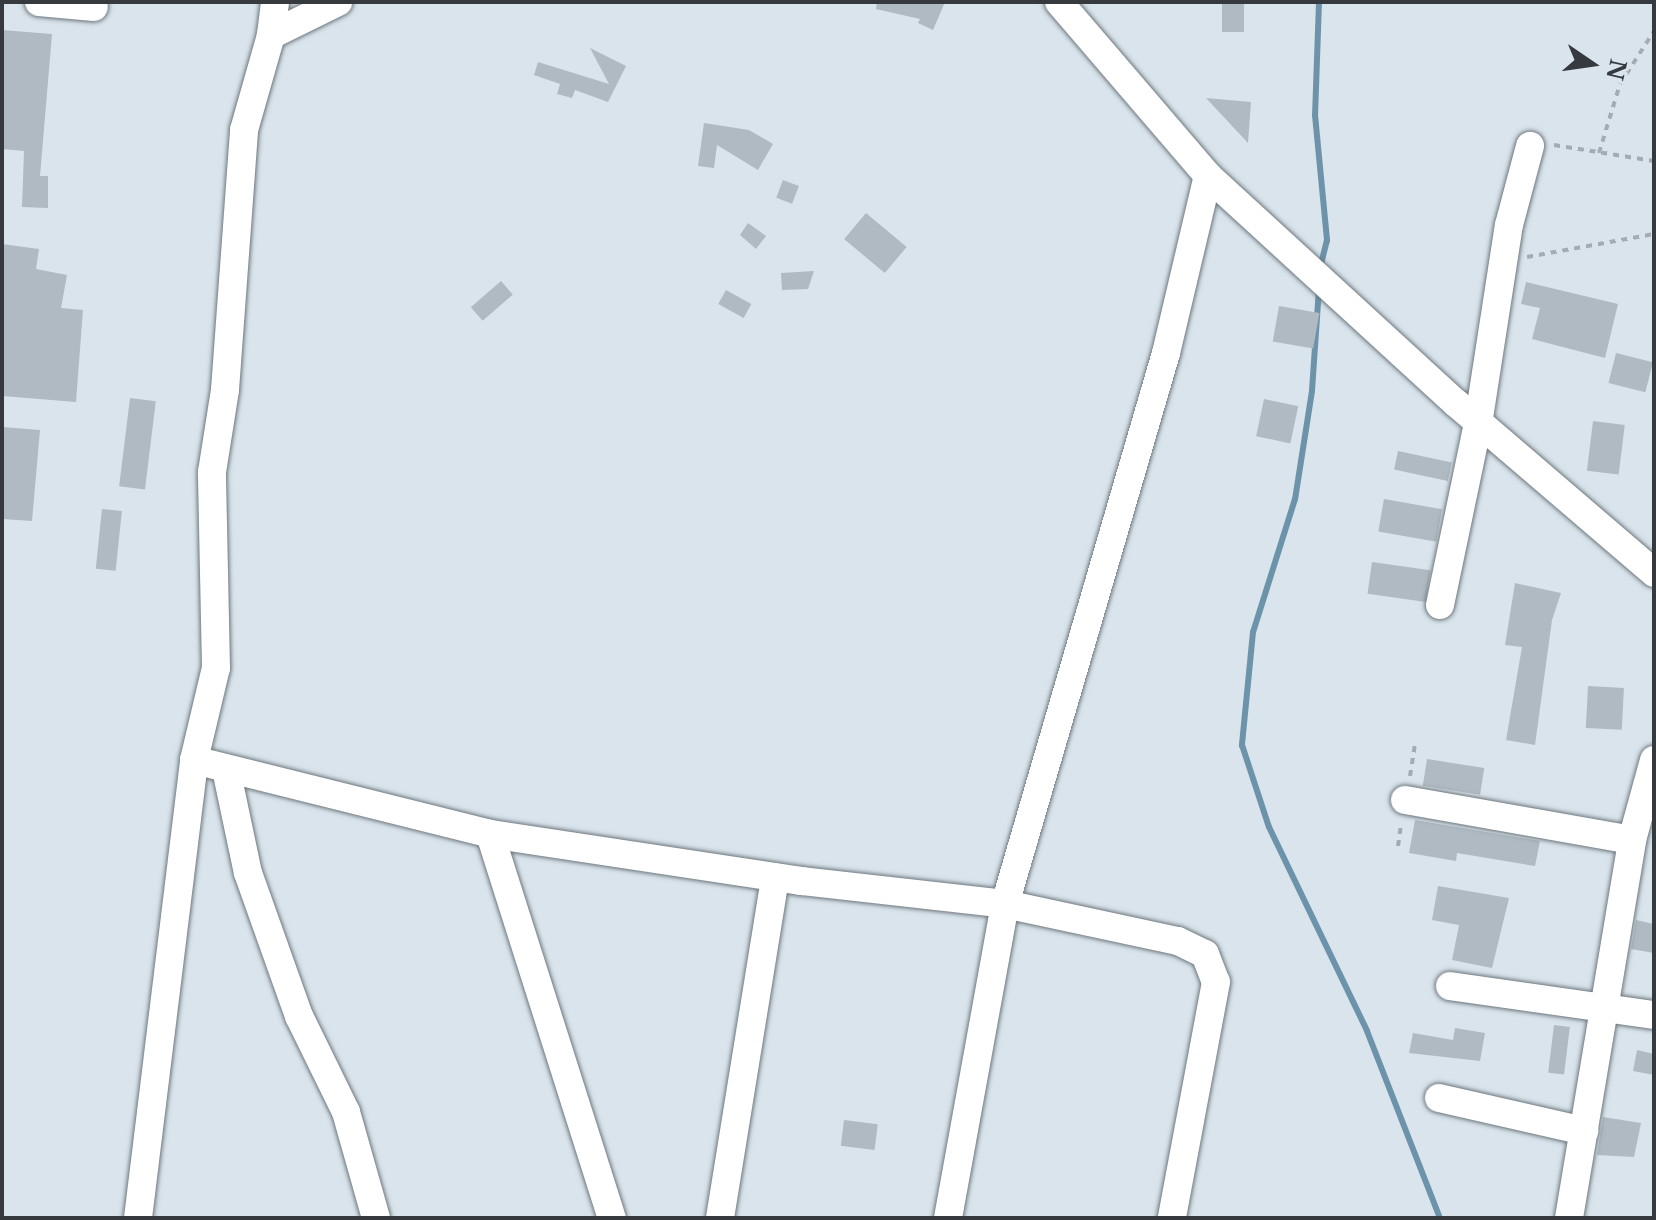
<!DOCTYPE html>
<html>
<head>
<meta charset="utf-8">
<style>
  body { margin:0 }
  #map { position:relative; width:1656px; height:1220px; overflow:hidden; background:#d9e4ec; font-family:"Libre Baskerville",serif }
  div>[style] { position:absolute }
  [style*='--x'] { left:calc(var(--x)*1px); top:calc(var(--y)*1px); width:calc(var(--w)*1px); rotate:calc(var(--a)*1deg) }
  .stream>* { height:6px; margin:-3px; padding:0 3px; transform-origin:3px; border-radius:3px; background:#6d93aa }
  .building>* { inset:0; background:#b0bac2; transform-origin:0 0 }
  .path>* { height:4px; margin-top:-2px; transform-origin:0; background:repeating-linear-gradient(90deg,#a3acb2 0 6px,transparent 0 12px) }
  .roads { filter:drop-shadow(0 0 2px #6e777e) drop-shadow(0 0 2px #6e777e) }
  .minor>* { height:28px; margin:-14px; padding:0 14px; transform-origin:14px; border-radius:14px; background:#fff }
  span { translate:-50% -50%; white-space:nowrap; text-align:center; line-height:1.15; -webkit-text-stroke:6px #d9e4ec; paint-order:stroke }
  .frame { position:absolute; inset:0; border:4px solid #363a3e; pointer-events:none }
  .north { position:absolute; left:1552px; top:24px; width:80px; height:80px; -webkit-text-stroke:6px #d9e4ec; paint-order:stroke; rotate:103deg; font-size:22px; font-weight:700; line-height:32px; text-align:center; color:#363a3e }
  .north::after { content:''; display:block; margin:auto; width:28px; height:36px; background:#363a3e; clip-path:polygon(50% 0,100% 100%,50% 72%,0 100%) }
</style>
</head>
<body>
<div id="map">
  <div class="stream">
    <div style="--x:1319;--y:2;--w:113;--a:92"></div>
    <div style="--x:1315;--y:115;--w:126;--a:84.5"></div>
    <div style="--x:1327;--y:240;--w:30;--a:104"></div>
    <div style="--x:1319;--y:288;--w:103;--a:93.9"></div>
    <div style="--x:1312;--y:391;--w:109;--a:98.9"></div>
    <div style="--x:1295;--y:499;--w:139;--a:107.5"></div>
    <div style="--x:1253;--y:632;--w:114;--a:95.6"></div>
    <div style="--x:1242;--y:745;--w:86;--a:71.8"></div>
    <div style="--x:1269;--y:827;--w:226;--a:64.3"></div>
    <div style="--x:1367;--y:1031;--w:201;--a:68.7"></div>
  </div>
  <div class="building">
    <div style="clip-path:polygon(877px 2px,945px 2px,933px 30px,918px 23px,920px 19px,876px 9px)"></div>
    <div style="left:1222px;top:2px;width:22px;height:30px"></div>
    <div style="clip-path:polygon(2px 30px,52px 34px,40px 176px,48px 176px,48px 208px,22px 207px,24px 151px,2px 149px)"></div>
    <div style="clip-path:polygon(590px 48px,626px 66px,608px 102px,575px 90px,572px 98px,557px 94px,560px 84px,534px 75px,538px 62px,609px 84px)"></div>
    <div style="clip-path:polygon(1206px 98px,1251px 102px,1248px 143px)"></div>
    <div style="clip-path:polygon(704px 123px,749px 130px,773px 144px,758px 170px,717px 145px,714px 168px,698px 166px)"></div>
    <div style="left:783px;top:180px;width:17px;height:19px;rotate:21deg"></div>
    <div style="left:866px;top:213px;width:53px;height:34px;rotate:40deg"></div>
    <div style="clip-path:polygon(748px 223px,766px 236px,756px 249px,740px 235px)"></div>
    <div style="clip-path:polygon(2px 244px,39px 249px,36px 269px,67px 275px,61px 308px,83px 310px,76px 402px,2px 396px)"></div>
    <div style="clip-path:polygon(814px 271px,808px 289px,782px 290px,781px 273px)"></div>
    <div style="left:501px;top:281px;width:18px;height:40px;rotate:49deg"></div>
    <div style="clip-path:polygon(1526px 282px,1618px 304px,1605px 358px,1532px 339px,1540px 308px,1521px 304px)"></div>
    <div style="left:726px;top:290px;width:29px;height:16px;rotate:29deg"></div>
    <div style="left:1279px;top:306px;width:41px;height:36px;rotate:10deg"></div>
    <div style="left:1616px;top:353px;width:38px;height:31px;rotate:14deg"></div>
    <div style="left:130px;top:398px;width:26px;height:89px;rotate:7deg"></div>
    <div style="left:1264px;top:399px;width:35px;height:38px;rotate:12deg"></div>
    <div style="left:1593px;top:421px;width:32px;height:50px;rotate:7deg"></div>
    <div style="clip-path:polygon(2px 427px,40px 430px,32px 521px,2px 519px)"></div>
    <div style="left:1398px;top:451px;width:55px;height:19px;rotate:12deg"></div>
    <div style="left:1384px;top:499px;width:59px;height:33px;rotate:10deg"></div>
    <div style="left:102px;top:509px;width:20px;height:60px;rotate:6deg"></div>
    <div style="left:1372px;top:562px;width:59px;height:32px;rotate:8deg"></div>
    <div style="clip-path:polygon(1515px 583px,1561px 593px,1552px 620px,1535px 745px,1506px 740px,1522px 647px,1505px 645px)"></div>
    <div style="left:1588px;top:686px;width:36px;height:42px;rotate:3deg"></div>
    <div style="left:1427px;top:759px;width:58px;height:27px;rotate:9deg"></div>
    <div style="clip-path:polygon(1415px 820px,1540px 841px,1535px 866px,1457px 853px,1456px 861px,1409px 853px)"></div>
    <div style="clip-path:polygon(1438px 886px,1509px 898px,1492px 968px,1452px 960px,1459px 925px,1432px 920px)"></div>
    <div style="clip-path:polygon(1636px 920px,1654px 924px,1654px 953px,1631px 949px)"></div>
    <div style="left:1554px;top:1025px;width:16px;height:48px;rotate:7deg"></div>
    <div style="clip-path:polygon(1455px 1028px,1485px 1033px,1480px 1061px,1409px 1053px,1413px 1033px,1453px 1040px)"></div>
    <div style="clip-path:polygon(1637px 1050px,1654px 1054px,1654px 1075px,1633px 1071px)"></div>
    <div style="clip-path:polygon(1603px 1117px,1641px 1123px,1634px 1157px,1597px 1155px)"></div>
    <div style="left:844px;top:1120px;width:34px;height:26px;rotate:7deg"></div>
  </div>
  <div class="path">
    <div style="--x:1554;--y:145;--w:101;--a:9.1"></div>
    <div style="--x:1599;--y:153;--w:72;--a:-73.1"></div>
    <div style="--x:1620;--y:84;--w:63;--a:-57.3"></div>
    <div style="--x:1527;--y:257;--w:129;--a:-10.3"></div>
    <div style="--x:1410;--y:776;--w:33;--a:-81"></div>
    <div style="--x:1398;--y:846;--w:22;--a:-82"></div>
  </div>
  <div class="roads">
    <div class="minor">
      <div style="--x:39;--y:2;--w:55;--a:5.2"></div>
      <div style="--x:1059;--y:2;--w:229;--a:49.4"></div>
      <div style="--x:1208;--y:176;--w:336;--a:42.5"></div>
      <div style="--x:1456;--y:403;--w:261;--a:40.6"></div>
      <div style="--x:271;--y:35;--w:75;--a:-26.2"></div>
      <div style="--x:1440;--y:605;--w:191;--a:-78.2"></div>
      <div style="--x:1479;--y:418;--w:195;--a:-81.2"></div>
      <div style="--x:1509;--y:225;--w:82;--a:-75.1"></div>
      <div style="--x:194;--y:760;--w:305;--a:14"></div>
      <div style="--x:490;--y:834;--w:315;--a:8.6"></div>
      <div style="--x:801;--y:881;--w:205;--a:6.4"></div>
      <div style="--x:1005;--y:904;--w:177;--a:12.1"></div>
      <div style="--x:1178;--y:941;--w:30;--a:26"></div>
      <div style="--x:1205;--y:954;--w:30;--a:69"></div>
      <div style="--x:1216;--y:982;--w:240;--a:100.6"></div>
      <div style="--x:226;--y:769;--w:106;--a:78.1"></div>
      <div style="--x:248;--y:873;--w:152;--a:70.4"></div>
      <div style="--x:299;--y:1016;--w:107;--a:63.9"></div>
      <div style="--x:346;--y:1112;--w:110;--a:74.2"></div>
      <div style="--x:1405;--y:800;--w:230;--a:10"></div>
      <div style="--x:490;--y:834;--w:403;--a:72.4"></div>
      <div style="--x:1450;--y:986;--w:206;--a:8.1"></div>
      <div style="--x:1439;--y:1098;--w:149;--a:12.8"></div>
      <div style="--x:138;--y:1218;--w:461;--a:-83"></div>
      <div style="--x:194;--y:760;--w:95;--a:-76.6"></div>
      <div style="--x:216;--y:668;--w:196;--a:-91.2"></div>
      <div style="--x:212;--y:472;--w:83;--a:-81"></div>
      <div style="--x:225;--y:390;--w:261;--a:-85.8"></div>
      <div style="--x:244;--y:130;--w:99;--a:-74.1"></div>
      <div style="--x:271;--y:35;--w:33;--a:-83"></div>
      <div style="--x:720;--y:1218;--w:345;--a:-80.8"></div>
      <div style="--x:948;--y:1218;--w:319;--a:-79.7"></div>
      <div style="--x:1005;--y:904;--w:574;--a:-73.71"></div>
      <div style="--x:1166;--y:353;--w:182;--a:-76.7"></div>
      <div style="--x:1569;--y:1218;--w:383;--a:-80.5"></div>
      <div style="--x:1632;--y:840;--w:83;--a:-74.6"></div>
    </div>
  </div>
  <div class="frame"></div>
  <div class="north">N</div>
</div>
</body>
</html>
